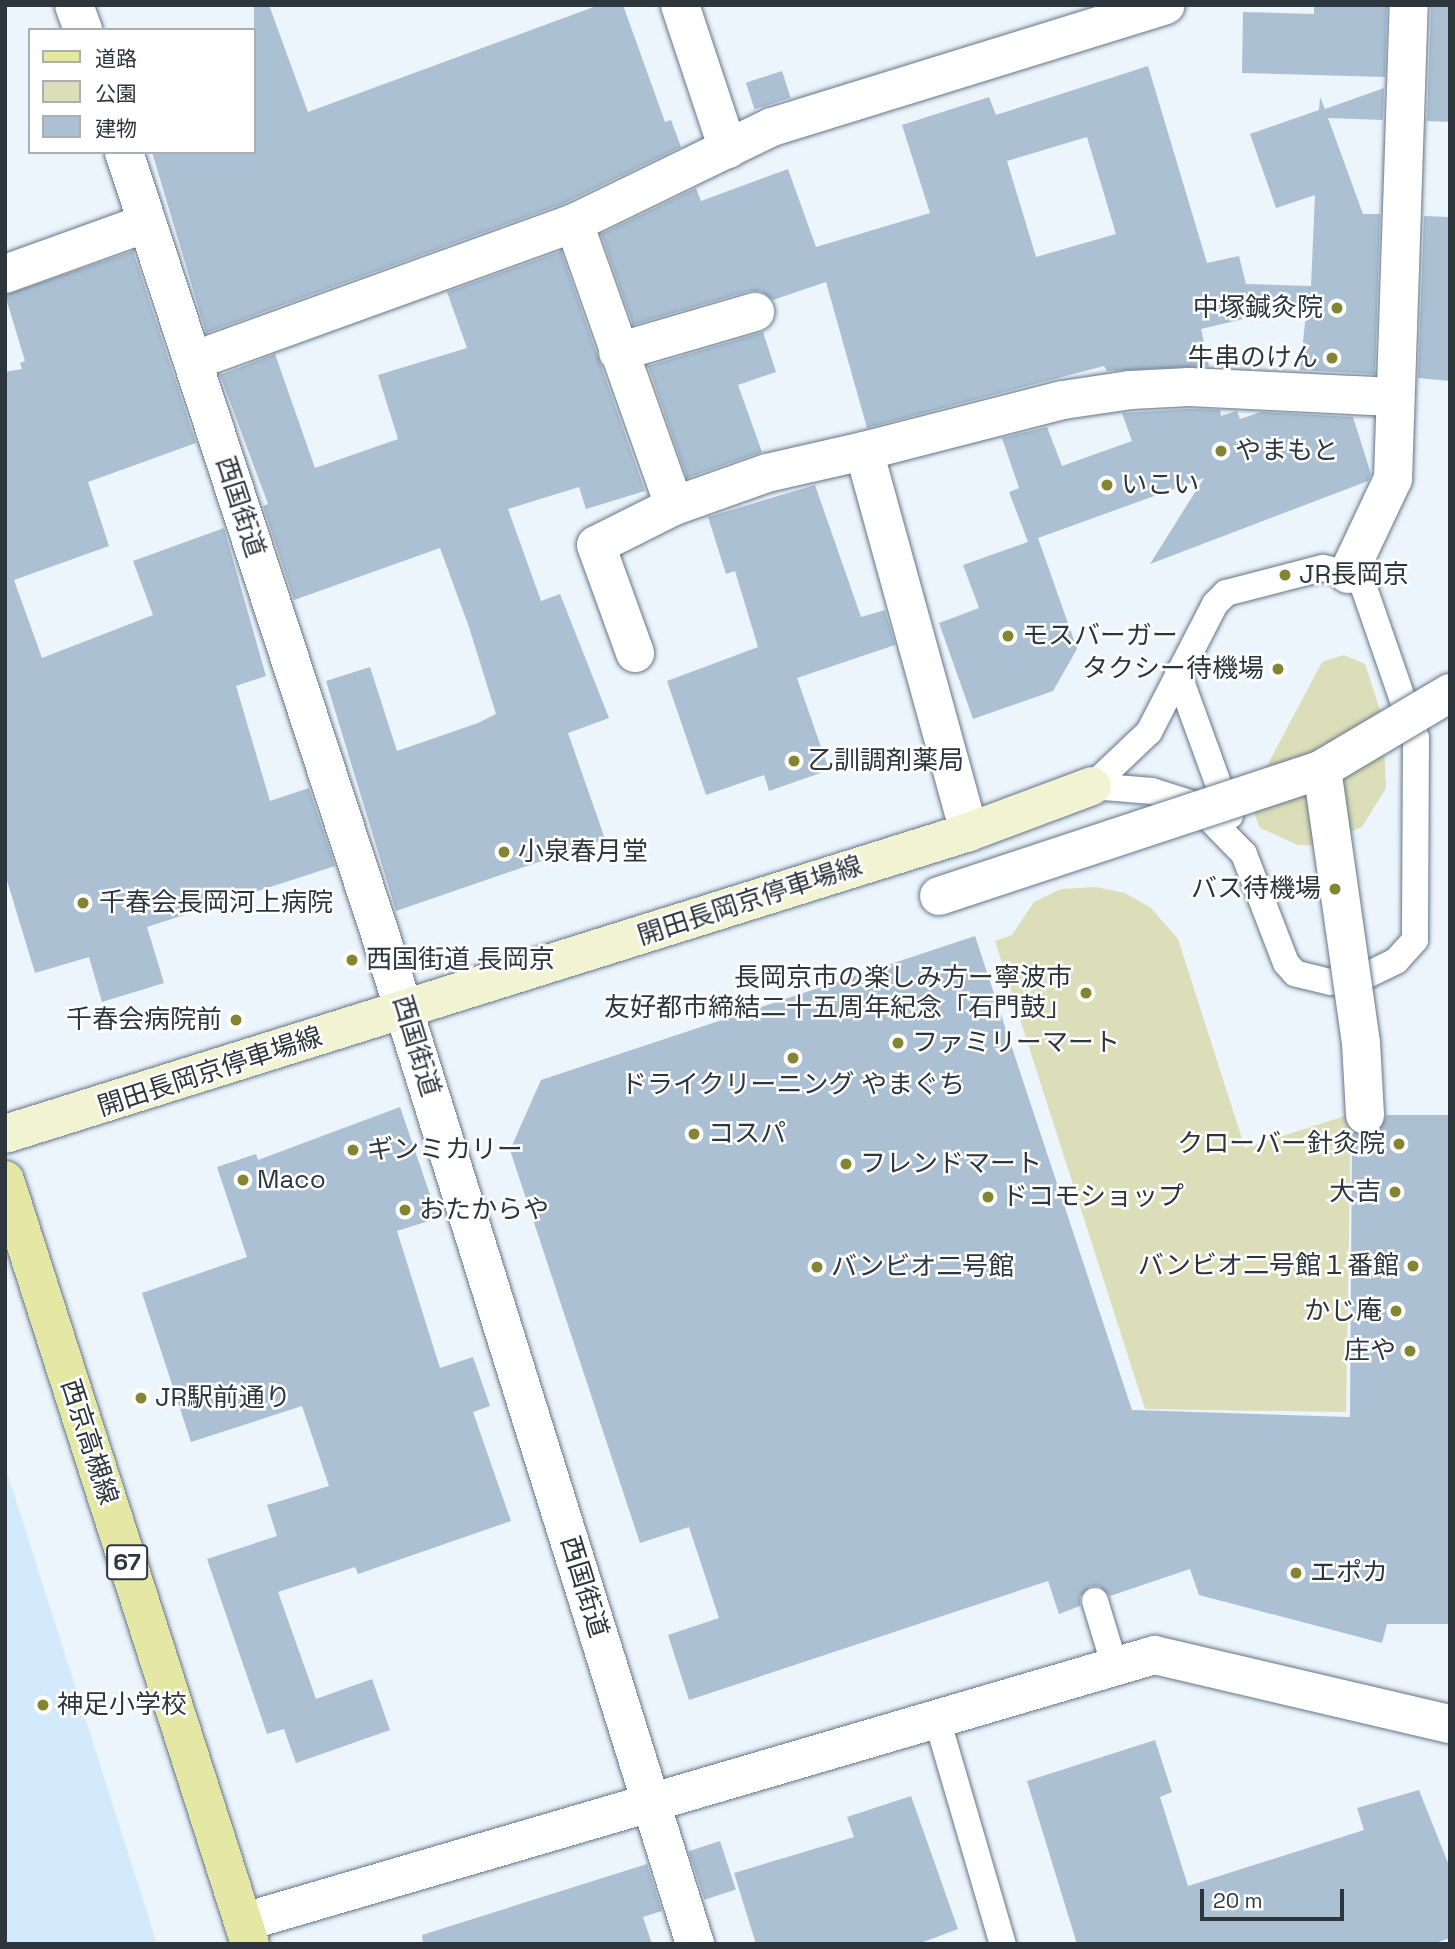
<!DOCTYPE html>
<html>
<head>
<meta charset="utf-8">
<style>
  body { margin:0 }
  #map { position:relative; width:1455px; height:1949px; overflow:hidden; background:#ecf4fc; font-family:"Space Grotesk","Noto Sans JP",sans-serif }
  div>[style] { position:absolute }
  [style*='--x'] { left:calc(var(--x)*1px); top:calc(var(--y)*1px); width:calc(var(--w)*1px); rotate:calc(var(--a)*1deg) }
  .built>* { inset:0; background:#d3e9fc }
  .green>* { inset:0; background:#dbdeb8 }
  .building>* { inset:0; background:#abc0d2; transform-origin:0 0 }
  .roads { filter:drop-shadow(0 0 2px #637687) drop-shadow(0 0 2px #637687) }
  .service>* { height:26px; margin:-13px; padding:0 13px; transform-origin:13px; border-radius:13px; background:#fff }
  .minor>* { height:38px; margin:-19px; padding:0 19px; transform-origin:19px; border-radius:19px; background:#fff }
  .tertiary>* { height:38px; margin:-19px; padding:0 19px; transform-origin:19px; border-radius:19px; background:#fff }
  .secondary>* { height:38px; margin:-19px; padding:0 19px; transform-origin:19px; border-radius:19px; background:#f2f3d2 }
  .primary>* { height:38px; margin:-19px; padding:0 19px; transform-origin:19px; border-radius:19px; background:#e5e8a4 }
  .bridges { filter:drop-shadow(0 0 2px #637687) drop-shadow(0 0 2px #637687) }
  .pedestrian-bridge>* { height:38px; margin:-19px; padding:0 19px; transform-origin:19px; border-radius:19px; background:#fff }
  .dots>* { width:19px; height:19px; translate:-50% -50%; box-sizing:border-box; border:4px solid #fff; border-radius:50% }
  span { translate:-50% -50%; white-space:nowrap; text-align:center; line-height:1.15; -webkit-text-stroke:5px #fff; paint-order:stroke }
  .shield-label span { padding:2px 5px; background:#fff; border:2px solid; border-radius:5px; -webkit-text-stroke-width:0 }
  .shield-label { font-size:24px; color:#2e363d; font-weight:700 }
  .poi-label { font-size:26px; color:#2e363d }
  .right { translate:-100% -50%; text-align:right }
  .left { translate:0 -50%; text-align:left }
  .street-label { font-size:26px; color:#2e363d }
  .frame { position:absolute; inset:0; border:7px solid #2e363d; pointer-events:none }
  .legend { position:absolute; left:28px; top:28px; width:228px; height:126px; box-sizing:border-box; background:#fff; border:2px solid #abafb1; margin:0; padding:9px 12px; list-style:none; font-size:21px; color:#2e363d }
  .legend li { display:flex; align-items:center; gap:14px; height:35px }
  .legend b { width:35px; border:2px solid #abafb1 }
  .scale { position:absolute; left:1200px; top:1889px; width:144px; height:32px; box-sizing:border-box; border:4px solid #2e363d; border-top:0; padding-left:9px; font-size:21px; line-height:24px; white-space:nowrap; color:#2e363d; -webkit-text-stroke:5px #fff; paint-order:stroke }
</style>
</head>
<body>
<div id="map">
  <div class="built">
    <div style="clip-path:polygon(5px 1466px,157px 1944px,5px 1944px)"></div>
  </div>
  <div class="green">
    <div style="clip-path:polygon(1344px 655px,1365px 664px,1383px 719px,1386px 788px,1362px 827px,1317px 845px,1298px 845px,1260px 828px,1249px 800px,1322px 662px)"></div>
    <div style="clip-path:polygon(1096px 887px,1125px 893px,1151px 908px,1178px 939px,1245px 1148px,1351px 1114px,1346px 1412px,1145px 1409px,995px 941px,1012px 935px,1034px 902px,1061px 889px)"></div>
  </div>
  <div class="building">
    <div style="clip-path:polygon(254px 5px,269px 5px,308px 112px,599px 5px,623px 5px,665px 122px,671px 120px,681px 147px,565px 203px,206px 333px,152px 152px,254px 152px)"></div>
    <div style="clip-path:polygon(1314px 5px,1387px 5px,1385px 77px,1242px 73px,1243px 12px,1314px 14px)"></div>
    <div style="clip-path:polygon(1431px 5px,1450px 5px,1450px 122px,1427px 121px)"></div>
    <div style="clip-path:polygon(evenodd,1148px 66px,1207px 263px,1239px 256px,1246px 284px,1311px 286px,1315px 195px,1276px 208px,1250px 134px,1319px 110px,1320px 97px,1325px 109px,1384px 88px,1383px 120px,1328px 118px,1363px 214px,1380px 214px,1375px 374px,1300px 370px,1307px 304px,1201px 329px,1209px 366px,1107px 371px,1104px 366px,867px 428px,826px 282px,773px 300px,761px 291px,749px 291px,633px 325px,601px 234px,696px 188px,701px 201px,788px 169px,816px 247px,930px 213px,902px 125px,989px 97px,996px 115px,1148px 66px,1087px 137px,1116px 234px,1036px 257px,1007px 161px,1087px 137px)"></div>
    <div style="left:782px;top:71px;width:28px;height:38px;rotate:72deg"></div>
    <div style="clip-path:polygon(1424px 216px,1450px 217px,1450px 381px,1418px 378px)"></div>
    <div style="clip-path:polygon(133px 251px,196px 443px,88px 482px,109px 546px,14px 580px,42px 658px,153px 615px,133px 561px,224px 528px,266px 676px,236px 686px,270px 801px,309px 788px,335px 866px,147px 927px,164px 983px,102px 1002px,89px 957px,35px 973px,5px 874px,5px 372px,22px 369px,20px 363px,25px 361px,5px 295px)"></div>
    <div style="clip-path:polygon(561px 251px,645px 491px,586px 509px,579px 487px,508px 509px,541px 601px,560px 594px,609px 718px,568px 733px,605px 839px,396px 911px,326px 681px,370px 667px,397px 751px,478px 723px,496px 714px,469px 627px,440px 548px,294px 600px,263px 506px,268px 504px,220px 375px,275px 354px,315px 468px,398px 439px,378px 375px,467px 348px,447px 292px)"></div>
    <div style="clip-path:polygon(763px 332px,776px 372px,738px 385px,762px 452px,687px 478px,648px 366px)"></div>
    <div style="clip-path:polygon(1189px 409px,1220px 410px,1221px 416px,1237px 411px,1240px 419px,1261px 412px,1353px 417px,1371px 474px,1368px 481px,1150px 564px,1204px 478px,1038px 538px,1077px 649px,1053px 691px,973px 719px,939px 623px,979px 608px,963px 565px,1028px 542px,1009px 492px,1019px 488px,1002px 438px,1047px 427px,1062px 466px,1132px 441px,1122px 413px)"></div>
    <div style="clip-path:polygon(815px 485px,861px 617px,885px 610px,895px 645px,797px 678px,829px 770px,769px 791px,764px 775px,706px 795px,667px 681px,758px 647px,735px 571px,726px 574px,708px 517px)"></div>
    <div style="clip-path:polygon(975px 936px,1132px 1410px,1350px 1417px,1352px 1132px,1376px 1134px,1387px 1115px,1450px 1115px,1450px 1624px,1387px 1624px,1382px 1643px,1199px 1595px,1190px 1569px,1110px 1596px,1099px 1586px,1090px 1586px,1080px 1597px,1080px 1606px,1059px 1614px,1048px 1581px,689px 1700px,668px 1635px,719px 1618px,689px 1527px,640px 1543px,510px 1150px,541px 1080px)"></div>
    <div style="clip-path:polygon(400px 1107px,438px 1218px,397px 1231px,440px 1368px,473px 1357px,490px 1406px,473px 1412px,511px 1521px,358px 1574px,355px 1567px,278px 1592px,316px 1699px,372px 1679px,390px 1730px,296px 1763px,284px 1729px,267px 1734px,207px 1559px,277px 1536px,267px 1505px,329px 1486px,302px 1406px,191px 1442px,142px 1293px,247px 1257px,217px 1167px,256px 1154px,258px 1160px)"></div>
    <div style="clip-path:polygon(1155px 1740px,1172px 1792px,1160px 1797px,1188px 1886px,1364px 1830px,1357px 1808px,1419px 1790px,1450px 1868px,1450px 1938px,1432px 1944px,1077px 1944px,1027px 1781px)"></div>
    <div style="clip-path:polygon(911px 1796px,958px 1929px,918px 1944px,756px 1944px,734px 1873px,854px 1837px,847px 1817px)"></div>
    <div style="left:720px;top:1841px;width:51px;height:33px;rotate:72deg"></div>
    <div style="clip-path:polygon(647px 1864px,662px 1911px,643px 1917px,652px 1944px,423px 1944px,422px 1935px)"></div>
  </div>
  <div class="roads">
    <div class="service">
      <div style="--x:1323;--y:568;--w:26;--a:13"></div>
      <div style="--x:1348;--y:574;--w:19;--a:36"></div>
      <div style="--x:1363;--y:585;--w:162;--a:70.9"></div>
      <div style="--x:1416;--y:738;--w:202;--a:90.3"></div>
      <div style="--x:1415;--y:940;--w:28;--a:132"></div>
      <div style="--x:1396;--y:961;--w:39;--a:154"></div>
      <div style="--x:1361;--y:978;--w:31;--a:173"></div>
      <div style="--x:1330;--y:982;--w:36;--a:-166"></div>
      <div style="--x:1295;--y:973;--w:13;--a:-132"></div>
      <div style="--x:1286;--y:963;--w:117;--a:-111.1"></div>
      <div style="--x:1244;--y:854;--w:69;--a:-134.4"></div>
      <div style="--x:1196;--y:805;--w:46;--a:-162.3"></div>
      <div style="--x:1152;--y:791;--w:60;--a:-175.2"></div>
      <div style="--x:1092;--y:786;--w:79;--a:-43.5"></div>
      <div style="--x:1149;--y:732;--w:144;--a:-62.7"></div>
      <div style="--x:1215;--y:604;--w:16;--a:-45"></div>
      <div style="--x:1226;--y:593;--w:100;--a:-14.5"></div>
      <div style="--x:1178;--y:673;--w:152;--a:70"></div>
      <div style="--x:1095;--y:1601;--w:69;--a:73.1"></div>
      <div style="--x:937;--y:1719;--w:234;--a:73.7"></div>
    </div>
    <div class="minor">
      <div style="--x:74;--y:5;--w:27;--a:70"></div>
      <div style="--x:680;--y:5;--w:152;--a:71.6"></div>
      <div style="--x:124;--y:152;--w:826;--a:71.87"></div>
      <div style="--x:381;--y:937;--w:1055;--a:72.68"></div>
      <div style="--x:574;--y:223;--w:300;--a:70.5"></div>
      <div style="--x:674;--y:506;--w:87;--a:153.4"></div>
      <div style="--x:596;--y:545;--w:115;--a:70.1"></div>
      <div style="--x:5;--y:274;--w:151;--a:-19.8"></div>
      <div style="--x:618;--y:352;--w:143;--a:-16.3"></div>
      <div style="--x:193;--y:361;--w:405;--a:-19.9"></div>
      <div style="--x:574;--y:223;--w:220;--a:-25.9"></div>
      <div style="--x:772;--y:127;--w:412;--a:-17.2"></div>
      <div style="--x:674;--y:506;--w:99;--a:-19.5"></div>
      <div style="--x:767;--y:473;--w:99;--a:-12.8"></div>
      <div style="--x:1348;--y:574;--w:105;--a:-64.7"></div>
      <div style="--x:1393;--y:479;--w:474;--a:-88.1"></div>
      <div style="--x:969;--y:832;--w:395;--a:-105.4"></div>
      <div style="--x:864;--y:451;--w:205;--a:-14.4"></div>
      <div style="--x:1063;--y:400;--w:69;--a:-8.4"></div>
      <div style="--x:1131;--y:390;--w:58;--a:-3"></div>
      <div style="--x:1189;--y:387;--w:206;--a:2.8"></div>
    </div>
    <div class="tertiary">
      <div style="--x:244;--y:1922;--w:949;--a:-16.34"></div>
      <div style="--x:1155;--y:1655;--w:303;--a:13.2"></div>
    </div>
    <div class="secondary">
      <div style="--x:5;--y:1134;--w:1010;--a:-17.39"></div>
      <div style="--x:969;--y:832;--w:131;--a:-20.5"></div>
    </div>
    <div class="primary">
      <div style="--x:5;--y:1180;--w:802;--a:72.22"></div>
    </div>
  </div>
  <div class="bridges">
    <div class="pedestrian-bridge">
      <div style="--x:1322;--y:769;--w:277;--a:81.9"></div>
      <div style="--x:1361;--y:1043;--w:72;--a:86.8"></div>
      <div style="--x:939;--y:896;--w:404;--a:-18.3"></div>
      <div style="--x:1322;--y:769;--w:149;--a:-30.7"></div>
    </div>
  </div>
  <div class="dots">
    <div style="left:1337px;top:308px;background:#828630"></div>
    <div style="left:1332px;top:358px;background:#828630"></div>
    <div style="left:1221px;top:451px;background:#828630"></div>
    <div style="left:1107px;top:485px;background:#828630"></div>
    <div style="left:1285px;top:575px;background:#828630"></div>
    <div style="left:1008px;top:636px;background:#828630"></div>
    <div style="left:1278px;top:669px;background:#828630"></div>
    <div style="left:794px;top:761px;background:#828630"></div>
    <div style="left:504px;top:852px;background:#828630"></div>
    <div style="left:1335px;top:889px;background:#828630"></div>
    <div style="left:83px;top:903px;background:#828630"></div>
    <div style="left:352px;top:960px;background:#828630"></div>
    <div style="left:1086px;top:993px;background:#828630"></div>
    <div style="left:236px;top:1020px;background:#828630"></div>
    <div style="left:898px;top:1043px;background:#828630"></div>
    <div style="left:793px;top:1058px;background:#828630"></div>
    <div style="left:694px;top:1134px;background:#828630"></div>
    <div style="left:1399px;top:1144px;background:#828630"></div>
    <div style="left:353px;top:1150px;background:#828630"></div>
    <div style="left:846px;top:1164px;background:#828630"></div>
    <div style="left:243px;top:1180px;background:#828630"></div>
    <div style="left:1395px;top:1192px;background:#828630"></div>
    <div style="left:988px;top:1197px;background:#828630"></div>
    <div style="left:405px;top:1210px;background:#828630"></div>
    <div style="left:1413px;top:1266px;background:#828630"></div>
    <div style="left:817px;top:1267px;background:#828630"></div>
    <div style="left:1396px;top:1311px;background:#828630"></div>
    <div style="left:1410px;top:1351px;background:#828630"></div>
    <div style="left:141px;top:1398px;background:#828630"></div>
    <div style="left:1296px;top:1573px;background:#828630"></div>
    <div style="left:43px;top:1705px;background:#828630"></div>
  </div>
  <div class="shield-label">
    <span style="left:127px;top:1562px">67</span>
  </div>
  <div class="poi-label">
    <span class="right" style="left:1323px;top:308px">中塚鍼灸院</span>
    <span class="right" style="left:1318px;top:358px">牛串のけん</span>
    <span class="left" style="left:1235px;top:451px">やまもと</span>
    <span class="left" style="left:1121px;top:485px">いこい</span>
    <span class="left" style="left:1299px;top:575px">JR長岡京</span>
    <span class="left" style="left:1022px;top:636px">モスバーガー</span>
    <span class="right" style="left:1264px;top:669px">タクシー待機場</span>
    <span class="left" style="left:808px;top:761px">乙訓調剤薬局</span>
    <span class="left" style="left:518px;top:852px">小泉春月堂</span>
    <span class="right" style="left:1321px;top:889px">バス待機場</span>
    <span class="left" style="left:99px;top:903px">千春会長岡河上病院</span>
    <span class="left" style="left:366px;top:960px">西国街道 長岡京</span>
    <span class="right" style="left:1072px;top:993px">長岡京市の楽しみ方ー寧波市<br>友好都市締結二十五周年紀念「石門鼓」</span>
    <span class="right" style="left:222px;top:1020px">千春会病院前</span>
    <span class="left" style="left:912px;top:1043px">ファミリーマート</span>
    <span style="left:793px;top:1085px">ドライクリーニング やまぐち</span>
    <span class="left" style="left:708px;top:1134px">コスパ</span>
    <span class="right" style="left:1385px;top:1144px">クローバー針灸院</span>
    <span class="left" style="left:367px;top:1150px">ギンミカリー</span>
    <span class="left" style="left:860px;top:1164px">フレンドマート</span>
    <span class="left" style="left:257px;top:1180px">Maco</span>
    <span class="right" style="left:1381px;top:1192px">大吉</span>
    <span class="left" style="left:1002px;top:1197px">ドコモショップ</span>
    <span class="left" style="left:419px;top:1210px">おたからや</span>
    <span class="right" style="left:1399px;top:1266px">バンビオ二号館１番館</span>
    <span class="left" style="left:831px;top:1267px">バンビオ二号館</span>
    <span class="right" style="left:1382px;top:1311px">かじ庵</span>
    <span class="right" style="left:1396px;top:1351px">庄や</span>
    <span class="left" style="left:155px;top:1398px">JR駅前通り</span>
    <span class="left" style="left:1310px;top:1573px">エポカ</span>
    <span class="left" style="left:57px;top:1705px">神足小学校</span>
  </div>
  <div class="street-label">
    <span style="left:240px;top:507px;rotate:72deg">西国街道</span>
    <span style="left:750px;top:901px;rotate:-18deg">開田長岡京停車場線</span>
    <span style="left:416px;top:1046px;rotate:73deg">西国街道</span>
    <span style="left:210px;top:1072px;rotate:-18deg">開田長岡京停車場線</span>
    <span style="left:89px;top:1442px;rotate:72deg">西京高槻線</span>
    <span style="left:584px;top:1587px;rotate:73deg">西国街道</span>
  </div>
  <div class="frame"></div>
  <ul class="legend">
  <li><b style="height:9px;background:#e5e8a4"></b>道路</li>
  <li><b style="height:19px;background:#dbdeb8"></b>公園</li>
  <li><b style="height:19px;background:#abc0d2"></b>建物</li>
  </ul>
  <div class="scale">20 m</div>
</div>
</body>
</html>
